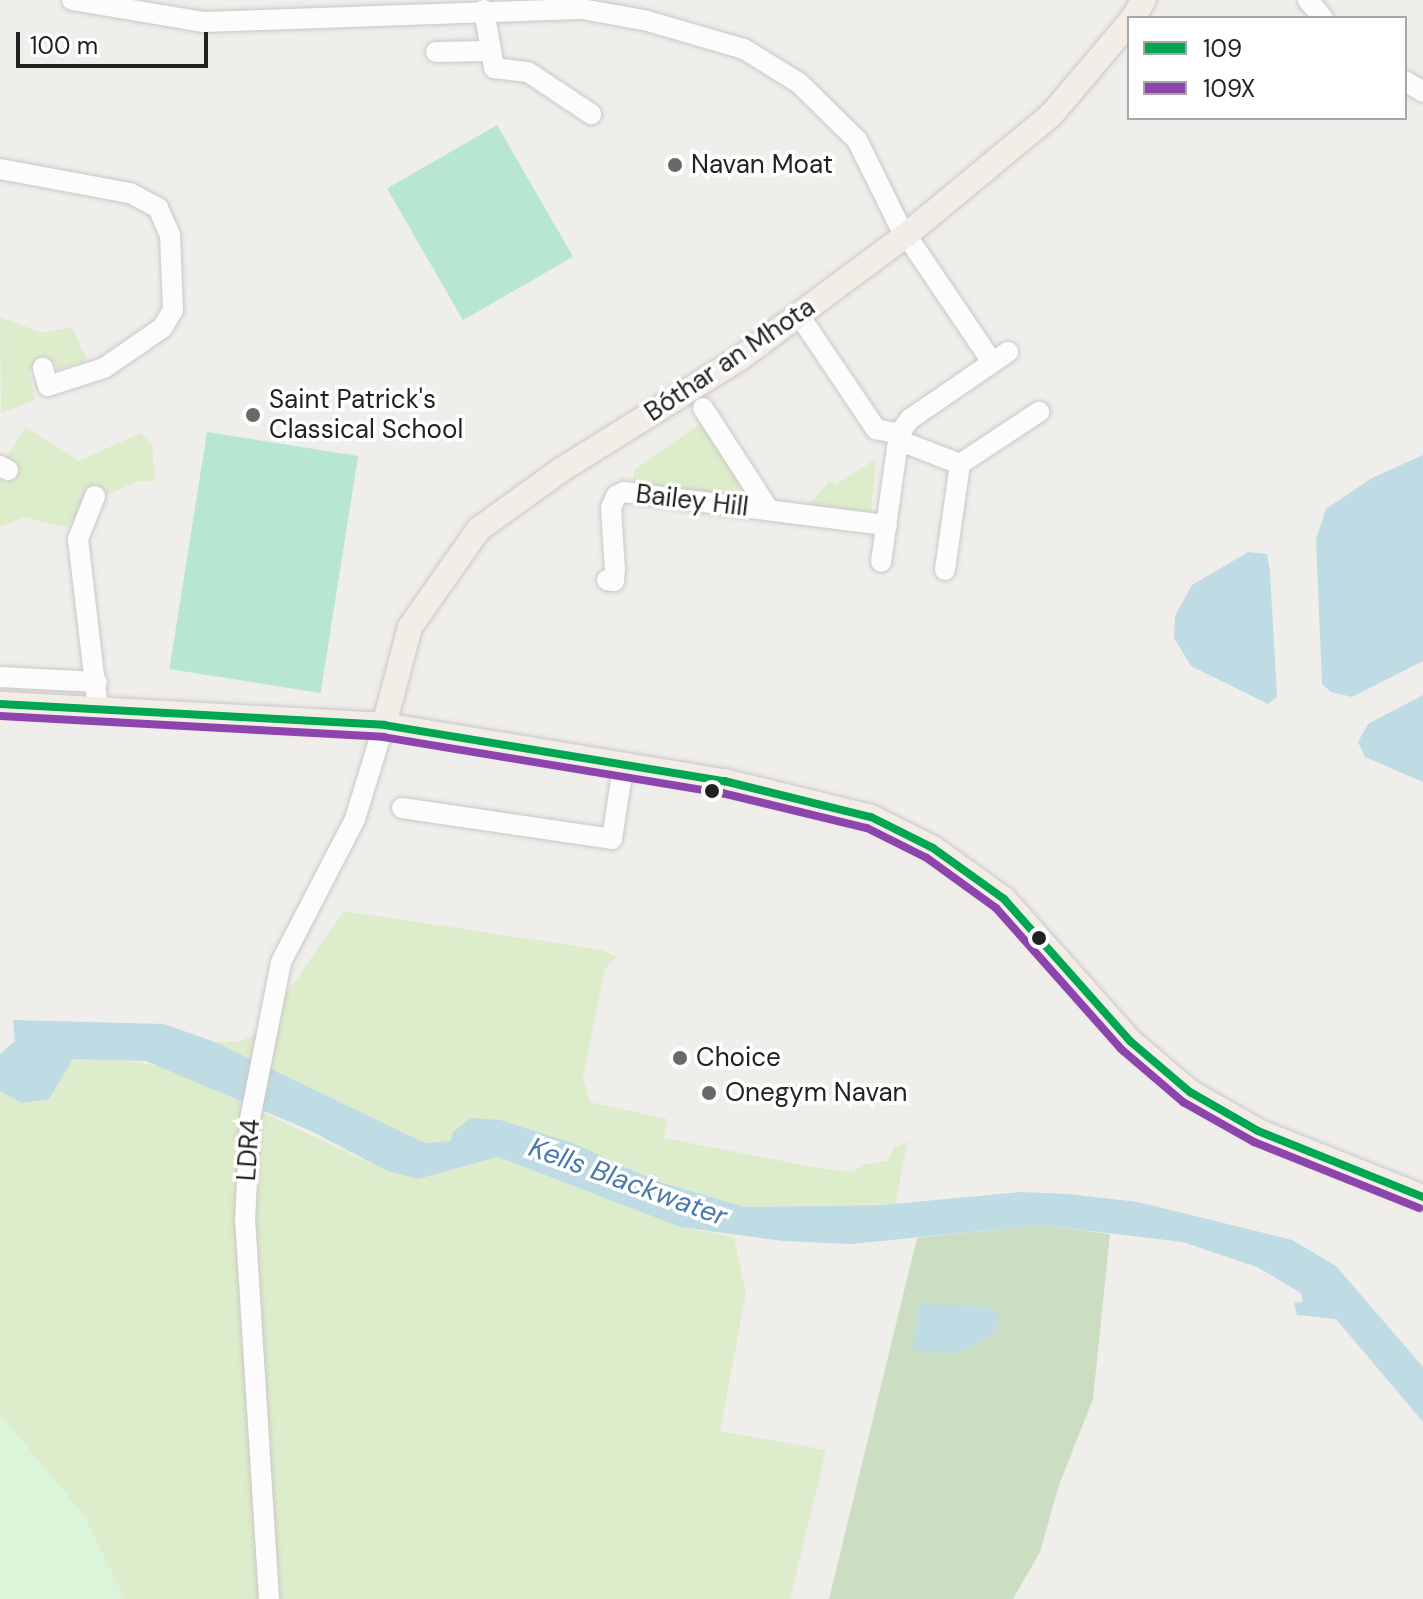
<!DOCTYPE html>
<html>
<head>
<meta charset="utf-8">
<style>
  body { margin:0 }
  #map { position:relative; width:1423px; height:1599px; overflow:hidden; background:#f0eeeb; font-family:"DM Sans",sans-serif }
  div>[style] { position:absolute }
  [style*='--x'] { left:calc(var(--x)*1px); top:calc(var(--y)*1px); width:calc(var(--w)*1px); rotate:calc(var(--a)*1deg) }
  .grass>* { inset:0; background:#ddeccb }
  .forest>* { inset:0; background:#cbdec1 }
  .park>* { inset:0; background:#daf5da }
  .pitch>* { inset:0; background:#b7e6d2; transform-origin:0 0 }
  .water>* { inset:0; background:#bfdbe3 }
  .roads { filter:drop-shadow(0 0 2px #c9c8c7) drop-shadow(0 0 2px #c9c8c7) }
  .minor>* { height:20px; margin:-10px; padding:0 10px; transform-origin:10px; border-radius:10px; background:#fdfcfc }
  .major>* { height:24px; margin:-12px; padding:0 12px; transform-origin:12px; border-radius:12px; background:#f3ede7 }
  .bus-1>* { height:8px; margin:-4px; padding:0 4px; transform-origin:4px; border-radius:4px; background:#00a651 }
  .bus-2>* { height:8px; margin:-4px; padding:0 4px; transform-origin:4px; border-radius:4px; background:#8e44ad }
  .dots>* { width:22px; height:22px; translate:-50% -50%; box-sizing:border-box; border:4px solid #fff; border-radius:50% }
  span { translate:-50% -50%; white-space:nowrap; text-align:center; line-height:1.15; -webkit-text-stroke:7px #fff; paint-order:stroke }
  .poi-label { font-size:26px; color:#222 }
  .left { translate:0 -50%; text-align:left }
  .street-label { font-size:26px; color:#222 }
  .water-label { font-size:28px; color:#4a7aab; font-style:italic }
  .legend { position:absolute; left:1127px; top:16px; width:280px; height:104px; box-sizing:border-box; background:#fff; border:2px solid #a7a7a7; margin:0; padding:10px 14px; list-style:none; font-size:24px; color:#222 }
  .legend li { display:flex; align-items:center; gap:16px; height:40px }
  .legend b { width:40px; border:2px solid #a7a7a7 }
  .scale { position:absolute; left:16px; top:32px; width:192px; height:36px; box-sizing:border-box; border:4px solid #222; border-top:0; padding-left:10px; font-size:24px; line-height:28px; white-space:nowrap; color:#222; -webkit-text-stroke:6px #fff; paint-order:stroke }
</style>
</head>
<body>
<div id="map">
  <div class="grass">
    <div style="clip-path:polygon(0 317px,42px 333px,72px 327px,87px 360px,57px 370px,54px 362px,29px 370px,35px 400px,1px 413px)"></div>
    <div style="clip-path:polygon(703px 422px,753px 499px,632px 484px,635px 469px)"></div>
    <div style="clip-path:polygon(26px 427px,79px 461px,141px 433px,152px 443px,155px 481px,138px 481px,107px 495px,85px 487px,89px 499px,84px 513px,65px 527px,24px 517px,0 527px,0 479px,8px 483px,17px 467px,6px 459px)"></div>
    <div style="clip-path:polygon(876px 459px,871px 513px,809px 505px,830px 480px,835px 485px)"></div>
    <div style="clip-path:polygon(344px 911px,603px 950px,616px 957px,605px 969px,583px 1078px,590px 1102px,667px 1119px,664px 1138px,818px 1168px,853px 1172px,863px 1165px,888px 1161px,894px 1147px,908px 1142px,895px 1204px,743px 1207px,654px 1180px,607px 1157px,454px 1131px,452px 1140px,442px 1145px,425px 1143px,215px 1042px,239px 1042px,259px 1033px)"></div>
    <div style="clip-path:polygon(105px 1057px,168px 1068px,387px 1171px,418px 1179px,498px 1157px,680px 1227px,734px 1237px,746px 1293px,720px 1431px,826px 1450px,790px 1599px,0 1599px,0 1091px,22px 1103px,49px 1099px,73px 1059px)"></div>
  </div>
  <div class="forest">
    <div style="clip-path:polygon(1040px 1225px,1110px 1234px,1093px 1399px,1059px 1485px,1040px 1552px,1013px 1599px,829px 1599px,917px 1238px)"></div>
  </div>
  <div class="park">
    <div style="clip-path:polygon(0 1414px,84px 1515px,125px 1599px,0 1599px)"></div>
  </div>
  <div class="pitch">
    <div style="left:497px;top:125px;width:152px;height:127px;rotate:60deg"></div>
    <div style="left:207px;top:432px;width:153px;height:240px;rotate:9deg"></div>
  </div>
  <div class="water">
    <div style="clip-path:polygon(1423px 455px,1423px 661px,1352px 697px,1331px 692px,1322px 684px,1316px 539px,1326px 509px,1372px 478px)"></div>
    <div style="clip-path:polygon(1248px 552px,1267px 554px,1270px 572px,1277px 697px,1268px 704px,1191px 666px,1174px 638px,1175px 616px,1192px 585px)"></div>
    <div style="clip-path:polygon(1423px 695px,1423px 782px,1365px 757px,1358px 742px,1368px 724px)"></div>
    <div style="clip-path:polygon(13px 1020px,164px 1024px,215px 1042px,425px 1143px,451px 1141px,453px 1132px,471px 1118px,500px 1120px,575px 1144px,654px 1180px,744px 1207px,882px 1205px,1021px 1192px,1068px 1194px,1138px 1202px,1292px 1240px,1336px 1266px,1423px 1367px,1423px 1422px,1336px 1319px,1297px 1315px,1294px 1303px,1303px 1302px,1301px 1293px,1257px 1267px,1183px 1242px,1040px 1225px,852px 1244px,783px 1241px,680px 1227px,498px 1157px,418px 1179px,387px 1171px,311px 1131px,146px 1061px,73px 1059px,49px 1099px,22px 1103px,0 1091px,0 1054px,15px 1041px)"></div>
    <div style="clip-path:polygon(918px 1303px,987px 1307px,999px 1315px,998px 1330px,969px 1349px,949px 1354px,912px 1350px)"></div>
  </div>
  <div class="roads">
    <div class="minor">
      <div style="--x:72;--y:0;--w:134;--a:9.5"></div>
      <div style="--x:204;--y:22;--w:378;--a:-2"></div>
      <div style="--x:582;--y:9;--w:63;--a:10.1"></div>
      <div style="--x:644;--y:20;--w:104;--a:16.2"></div>
      <div style="--x:744;--y:49;--w:65;--a:31.7"></div>
      <div style="--x:799;--y:83;--w:81;--a:44.5"></div>
      <div style="--x:857;--y:140;--w:93;--a:63.7"></div>
      <div style="--x:898;--y:223;--w:168;--a:55.9"></div>
      <div style="--x:1308;--y:0;--w:23;--a:50"></div>
      <div style="--x:484;--y:10;--w:59;--a:80.2"></div>
      <div style="--x:494;--y:68;--w:34;--a:7"></div>
      <div style="--x:528;--y:72;--w:76;--a:33.7"></div>
      <div style="--x:436;--y:52;--w:53;--a:-1.1"></div>
      <div style="--x:1405;--y:81;--w:21;--a:31"></div>
      <div style="--x:0;--y:169;--w:132;--a:10.5"></div>
      <div style="--x:130;--y:193;--w:32;--a:28"></div>
      <div style="--x:158;--y:208;--w:30;--a:66"></div>
      <div style="--x:170;--y:235;--w:75;--a:87.7"></div>
      <div style="--x:173;--y:310;--w:21;--a:121"></div>
      <div style="--x:162;--y:328;--w:70;--a:145.4"></div>
      <div style="--x:104;--y:368;--w:59;--a:162.2"></div>
      <div style="--x:48;--y:386;--w:19;--a:-106"></div>
      <div style="--x:799;--y:315;--w:138;--a:56"></div>
      <div style="--x:876;--y:429;--w:24;--a:12"></div>
      <div style="--x:899;--y:434;--w:129;--a:98"></div>
      <div style="--x:703;--y:408;--w:121;--a:57.1"></div>
      <div style="--x:899;--y:434;--w:19;--a:-54"></div>
      <div style="--x:910;--y:419;--w:119;--a:-34.4"></div>
      <div style="--x:898;--y:440;--w:66;--a:21.2"></div>
      <div style="--x:960;--y:464;--w:107;--a:98.1"></div>
      <div style="--x:960;--y:464;--w:95;--a:-33.4"></div>
      <div style="--x:0;--y:466;--w:9;--a:27"></div>
      <div style="--x:95;--y:496;--w:46;--a:111.6"></div>
      <div style="--x:78;--y:539;--w:172;--a:83.3"></div>
      <div style="--x:607;--y:580;--w:7;--a:8"></div>
      <div style="--x:614;--y:581;--w:11;--a:-85"></div>
      <div style="--x:615;--y:570;--w:62;--a:-93.7"></div>
      <div style="--x:611;--y:508;--w:13;--a:-67"></div>
      <div style="--x:616;--y:496;--w:9;--a:-27"></div>
      <div style="--x:624;--y:492;--w:265;--a:7.2"></div>
      <div style="--x:0;--y:677;--w:97;--a:3"></div>
      <div style="--x:402;--y:808;--w:212;--a:8.4"></div>
      <div style="--x:612;--y:839;--w:73;--a:-81.3"></div>
      <div style="--x:269;--y:1599;--w:378;--a:-93.6"></div>
      <div style="--x:245;--y:1222;--w:103;--a:-87.2"></div>
      <div style="--x:250;--y:1119;--w:160;--a:-78.8"></div>
      <div style="--x:281;--y:962;--w:161;--a:-62.6"></div>
      <div style="--x:355;--y:819;--w:98;--a:-72.9"></div>
    </div>
    <div class="major">
      <div style="--x:1133;--y:18;--w:21;--a:-59"></div>
      <div style="--x:0;--y:704;--w:385;--a:3.1"></div>
      <div style="--x:384;--y:725;--w:345;--a:9.4"></div>
      <div style="--x:724;--y:781;--w:151;--a:13.8"></div>
      <div style="--x:871;--y:817;--w:69;--a:26.6"></div>
      <div style="--x:933;--y:848;--w:87;--a:35.7"></div>
      <div style="--x:1004;--y:899;--w:190;--a:48.4"></div>
      <div style="--x:1130;--y:1041;--w:79;--a:40.4"></div>
      <div style="--x:1190;--y:1092;--w:78;--a:29.8"></div>
      <div style="--x:1258;--y:1131;--w:178;--a:21.8"></div>
      <div style="--x:384;--y:725;--w:101;--a:-75.1"></div>
      <div style="--x:410;--y:627;--w:120;--a:-54.9"></div>
      <div style="--x:479;--y:529;--w:101;--a:-35.7"></div>
      <div style="--x:561;--y:470;--w:213;--a:-32"></div>
      <div style="--x:742;--y:357;--w:204;--a:-36.6"></div>
      <div style="--x:906;--y:235;--w:188;--a:-39.6"></div>
      <div style="--x:1051;--y:115;--w:121;--a:-49.7"></div>
    </div>
  </div>
  <div class="bus-1">
    <div style="--x:0;--y:704;--w:385;--a:3.1"></div>
    <div style="--x:384;--y:725;--w:345;--a:9.4"></div>
    <div style="--x:724;--y:781;--w:151;--a:13.8"></div>
    <div style="--x:871;--y:817;--w:69;--a:26.6"></div>
    <div style="--x:933;--y:848;--w:87;--a:35.7"></div>
    <div style="--x:1004;--y:899;--w:190;--a:48.4"></div>
    <div style="--x:1130;--y:1041;--w:79;--a:40.4"></div>
    <div style="--x:1190;--y:1092;--w:78;--a:29.8"></div>
    <div style="--x:1258;--y:1131;--w:178;--a:21.8"></div>
  </div>
  <div class="bus-2">
    <div style="--x:0;--y:716;--w:384;--a:3.1"></div>
    <div style="--x:383;--y:737;--w:344;--a:9.4"></div>
    <div style="--x:722;--y:793;--w:149;--a:13.6"></div>
    <div style="--x:867;--y:828;--w:67;--a:26.6"></div>
    <div style="--x:927;--y:858;--w:85;--a:35.9"></div>
    <div style="--x:996;--y:908;--w:188;--a:48.4"></div>
    <div style="--x:1121;--y:1049;--w:82;--a:40.5"></div>
    <div style="--x:1183;--y:1102;--w:81;--a:29.4"></div>
    <div style="--x:1254;--y:1142;--w:178;--a:21.8"></div>
  </div>
  <div class="dots">
    <div style="left:675px;top:165px;background:#6a6968"></div>
    <div style="left:253px;top:415px;background:#6a6968"></div>
    <div style="left:712px;top:791px;background:#222"></div>
    <div style="left:1039px;top:938px;background:#222"></div>
    <div style="left:680px;top:1058px;background:#6a6968"></div>
    <div style="left:709px;top:1093px;background:#6a6968"></div>
  </div>
  <div class="poi-label">
    <span class="left" style="left:691px;top:165px">Navan Moat</span>
    <span class="left" style="left:269px;top:415px">Saint Patrick's<br>Classical School</span>
    <span class="left" style="left:696px;top:1058px">Choice</span>
    <span class="left" style="left:725px;top:1093px">Onegym Navan</span>
  </div>
  <div class="street-label">
    <span style="left:730px;top:360px;rotate:-34deg">Bóthar an Mhota</span>
    <span style="left:692px;top:501px;rotate:7deg">Bailey Hill</span>
    <span style="left:249px;top:1150px;rotate:-86deg">LDR4</span>
  </div>
  <div class="water-label">
    <span style="left:628px;top:1182px;rotate:20deg">Kells Blackwater</span>
  </div>
  <ul class="legend">
  <li><b style="height:10px;background:#00a651"></b>109</li>
  <li><b style="height:10px;background:#8e44ad"></b>109X</li>
  </ul>
  <div class="scale">100 m</div>
</div>
</body>
</html>
